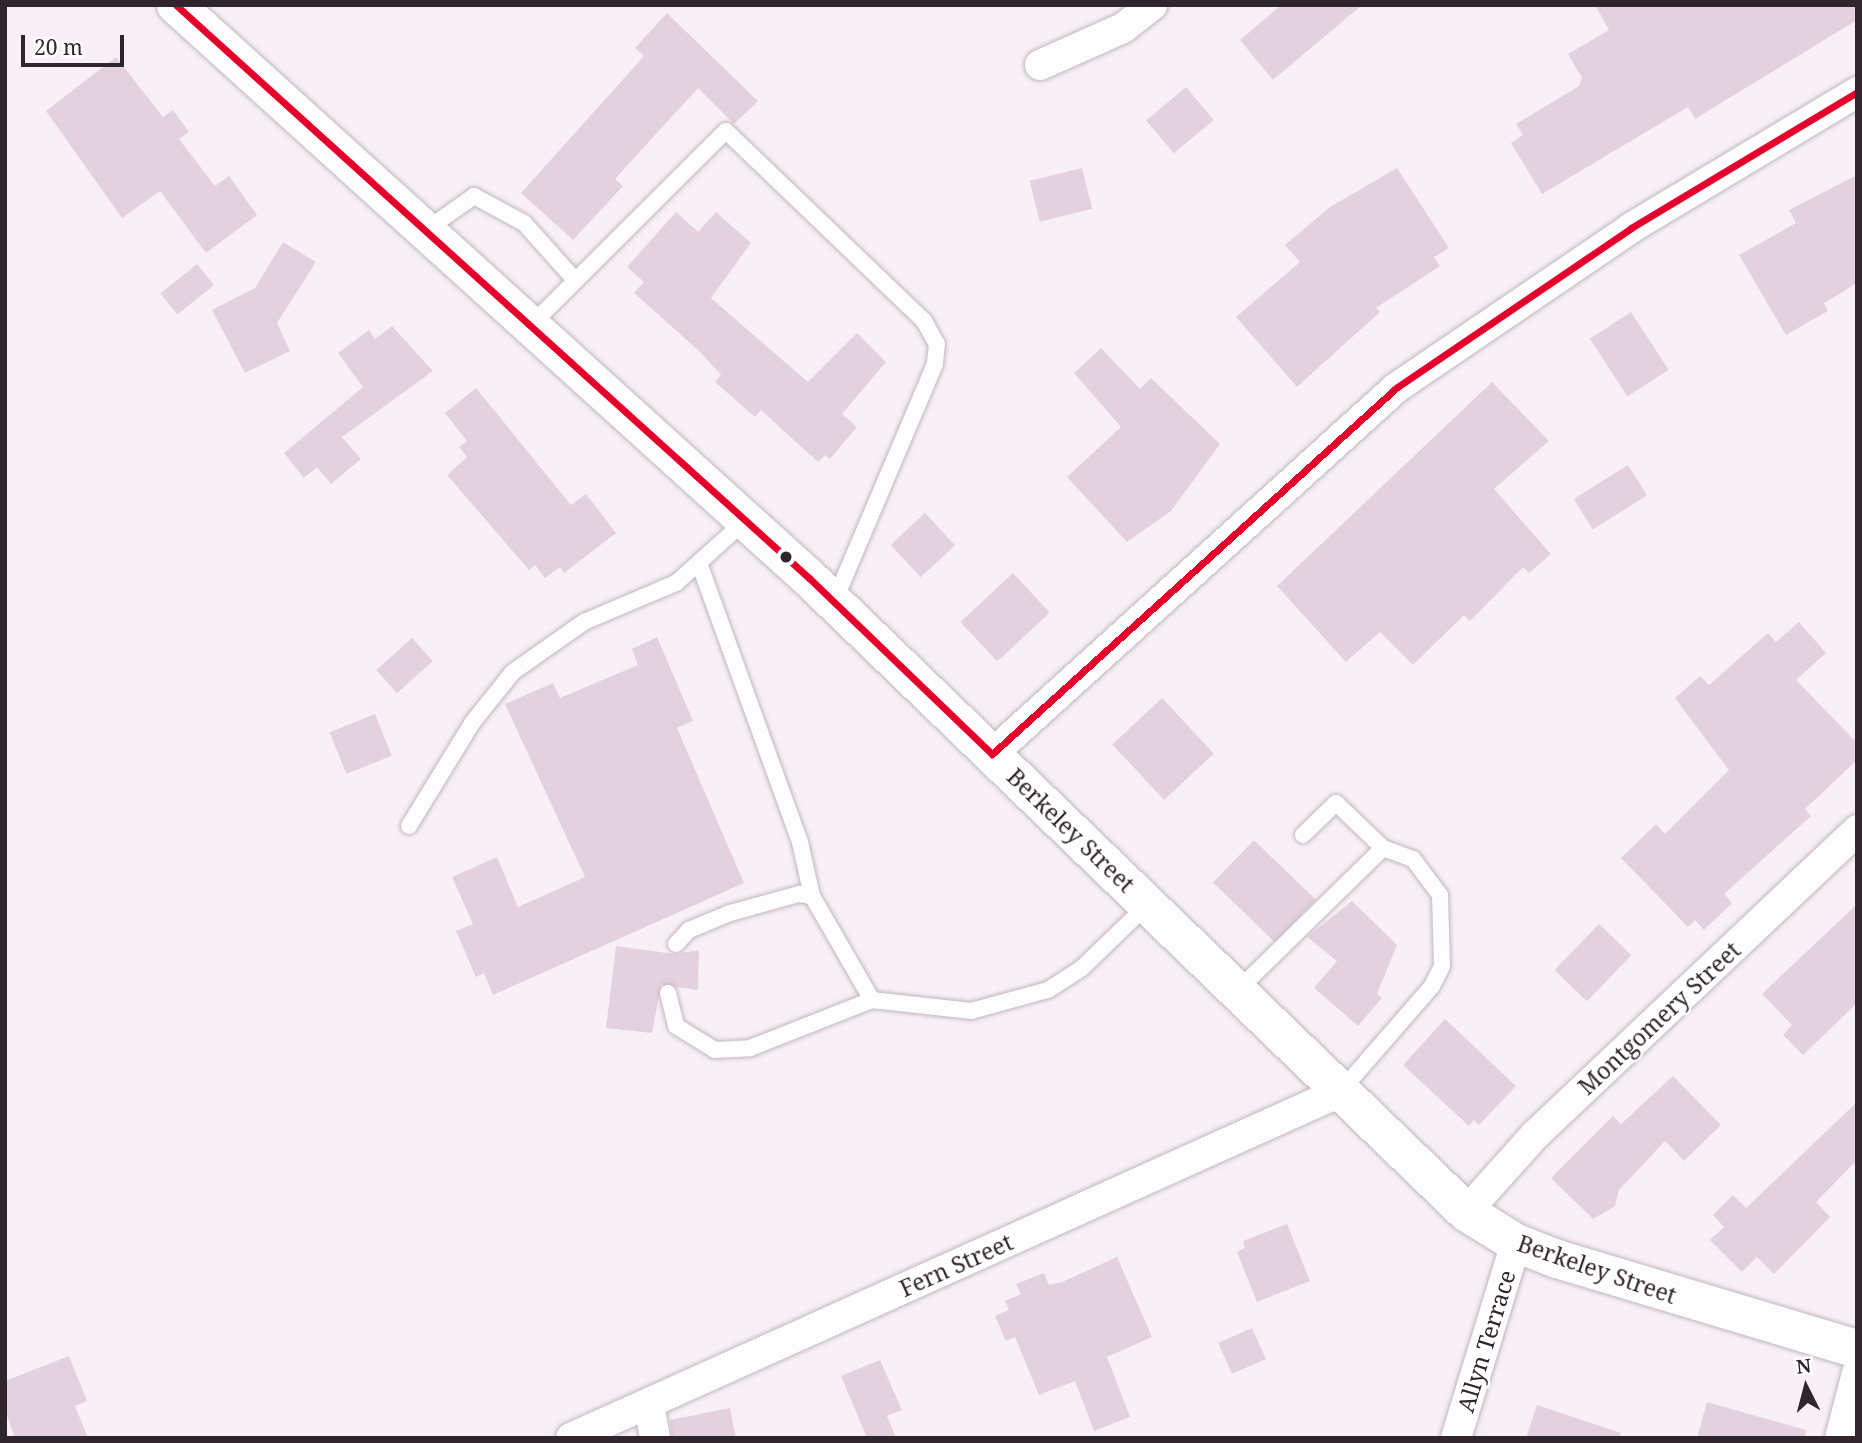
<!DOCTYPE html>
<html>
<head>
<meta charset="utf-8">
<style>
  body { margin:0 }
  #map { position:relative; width:1862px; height:1443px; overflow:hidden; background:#f9f0f7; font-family:"Noto Serif",serif }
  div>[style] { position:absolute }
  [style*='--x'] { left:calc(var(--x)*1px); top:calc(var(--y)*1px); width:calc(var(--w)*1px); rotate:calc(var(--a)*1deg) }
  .building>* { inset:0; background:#e4d1e0; transform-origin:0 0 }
  .roads { filter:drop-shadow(0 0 2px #c0b7be) drop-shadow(0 0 2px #c0b7be) }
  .service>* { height:16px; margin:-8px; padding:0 8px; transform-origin:8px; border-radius:8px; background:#fefdfe }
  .minor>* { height:30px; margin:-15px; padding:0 15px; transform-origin:15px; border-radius:15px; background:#fefdfe }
  .tertiary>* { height:38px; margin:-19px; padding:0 19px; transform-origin:19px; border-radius:19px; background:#fefdfe }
  .bus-1>* { height:7px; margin:-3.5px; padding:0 3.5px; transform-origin:3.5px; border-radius:3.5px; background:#e4002b }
  .dots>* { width:19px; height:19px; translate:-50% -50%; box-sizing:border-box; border:4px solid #fff; border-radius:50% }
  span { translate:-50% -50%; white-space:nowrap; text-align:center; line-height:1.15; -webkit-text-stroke:5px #fff; paint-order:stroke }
  .street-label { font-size:23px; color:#30252d }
  .frame { position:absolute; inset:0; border:7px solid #30252d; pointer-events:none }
  .north { position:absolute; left:1771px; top:1352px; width:70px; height:70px; -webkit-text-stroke:5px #fff; paint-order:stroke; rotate:354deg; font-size:19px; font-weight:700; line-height:28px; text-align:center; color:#30252d }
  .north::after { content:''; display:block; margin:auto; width:24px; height:32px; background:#30252d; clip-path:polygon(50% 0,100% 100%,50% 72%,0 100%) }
  .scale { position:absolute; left:21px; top:35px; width:103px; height:32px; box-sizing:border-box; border:4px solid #30252d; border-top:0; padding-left:9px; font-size:21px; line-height:24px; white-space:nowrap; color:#30252d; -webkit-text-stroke:5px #fff; paint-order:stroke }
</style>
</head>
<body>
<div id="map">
  <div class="building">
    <div style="clip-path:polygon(1281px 5px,1362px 5px,1273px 80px,1240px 40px)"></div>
    <div style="clip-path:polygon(1595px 5px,1857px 5px,1857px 20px,1695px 119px,1688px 107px,1542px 194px,1511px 143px,1523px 135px,1516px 124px,1579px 86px,1582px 78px,1568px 54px,1609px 30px)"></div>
    <div style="clip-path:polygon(667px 13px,758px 101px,734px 124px,698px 88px,615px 179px,623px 186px,573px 240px,521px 193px,644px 56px,635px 48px)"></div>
    <div style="clip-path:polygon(116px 57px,163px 117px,173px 110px,189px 132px,179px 139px,215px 186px,229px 176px,257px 215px,206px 253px,160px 191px,122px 218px,46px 111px)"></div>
    <div style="left:1186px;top:87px;width:43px;height:52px;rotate:50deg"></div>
    <div style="left:1082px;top:168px;width:42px;height:54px;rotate:76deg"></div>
    <div style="clip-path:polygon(1397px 168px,1449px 248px,1434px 257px,1440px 266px,1376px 308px,1380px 312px,1297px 387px,1236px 317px,1300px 262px,1285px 245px,1330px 207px)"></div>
    <div style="clip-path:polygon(1857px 175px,1857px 283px,1824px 303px,1828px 311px,1786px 335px,1739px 255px,1796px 223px,1789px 210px)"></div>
    <div style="clip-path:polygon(676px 212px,698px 232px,716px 212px,751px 243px,711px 298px,808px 382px,857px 333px,886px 362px,842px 414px,857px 427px,830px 459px,825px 455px,818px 462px,761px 410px,755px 417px,715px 382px,721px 375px,699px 351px,634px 293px,644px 282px,627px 267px)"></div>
    <div style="clip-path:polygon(283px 242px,316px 262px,277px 323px,290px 351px,245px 373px,212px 310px,255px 288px)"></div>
    <div style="left:197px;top:264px;width:27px;height:47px;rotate:51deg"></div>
    <div style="left:1631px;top:312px;width:69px;height:49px;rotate:57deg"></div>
    <div style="clip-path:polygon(392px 326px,433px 371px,342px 437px,361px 459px,331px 484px,317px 467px,304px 478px,284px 453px,363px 387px,338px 353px,369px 330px,375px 339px)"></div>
    <div style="clip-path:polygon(1101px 348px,1140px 389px,1151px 378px,1220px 444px,1171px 511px,1127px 542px,1067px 477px,1121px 427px,1074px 373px)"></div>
    <div style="clip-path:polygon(1492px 382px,1549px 441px,1494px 489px,1551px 554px,1529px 573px,1523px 567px,1470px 621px,1464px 615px,1413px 665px,1380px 632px,1346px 662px,1277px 586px)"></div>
    <div style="clip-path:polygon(476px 388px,571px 505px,586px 494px,616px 533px,564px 573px,560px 567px,545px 578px,535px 565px,529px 570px,447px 475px,467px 457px,459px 447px,467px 441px,445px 413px)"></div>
    <div style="left:1628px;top:465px;width:36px;height:64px;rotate:58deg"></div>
    <div style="left:925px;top:513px;width:44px;height:47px;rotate:47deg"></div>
    <div style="left:1013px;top:573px;width:54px;height:72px;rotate:47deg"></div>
    <div style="clip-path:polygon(1799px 622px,1826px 653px,1796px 680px,1857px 743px,1857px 760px,1805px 809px,1811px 816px,1724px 894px,1732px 903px,1704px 930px,1695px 920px,1688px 927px,1621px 858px,1656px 824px,1665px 834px,1729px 770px,1675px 698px,1700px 676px,1709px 685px,1768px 633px,1776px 642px)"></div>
    <div style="clip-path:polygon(657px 637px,693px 721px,677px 728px,744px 883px,493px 995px,484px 973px,476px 977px,456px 931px,473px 924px,452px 877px,497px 857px,518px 907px,585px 877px,505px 704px,553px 683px,560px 698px,638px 665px,632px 649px)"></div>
    <div style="left:412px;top:638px;width:31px;height:48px;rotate:48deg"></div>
    <div style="left:1162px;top:698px;width:76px;height:68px;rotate:47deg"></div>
    <div style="left:375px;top:714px;width:45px;height:49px;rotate:68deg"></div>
    <div style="left:1254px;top:840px;width:86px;height:59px;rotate:44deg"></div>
    <div style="clip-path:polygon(1352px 901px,1397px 945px,1377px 994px,1382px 998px,1358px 1026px,1314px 988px,1337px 961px,1307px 937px)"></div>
    <div style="clip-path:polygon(1857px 904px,1857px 1003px,1803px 1055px,1783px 1035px,1792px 1025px,1762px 994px)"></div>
    <div style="left:1599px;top:924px;width:45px;height:64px;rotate:44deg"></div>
    <div style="clip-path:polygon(616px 946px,674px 954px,699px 950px,698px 990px,661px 985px,652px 1033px,606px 1028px)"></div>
    <div style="clip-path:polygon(1445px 1019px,1516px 1086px,1479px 1125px,1474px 1120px,1469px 1126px,1403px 1065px)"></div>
    <div style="clip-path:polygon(1673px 1076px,1721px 1125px,1684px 1161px,1665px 1141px,1619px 1190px,1615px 1206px,1593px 1219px,1551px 1178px,1613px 1116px,1621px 1124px)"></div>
    <div style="clip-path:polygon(1857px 1102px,1857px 1160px,1816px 1202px,1830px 1217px,1774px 1274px,1757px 1257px,1742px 1272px,1710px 1240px,1724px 1227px,1713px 1215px,1733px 1195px,1746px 1208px)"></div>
    <div style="clip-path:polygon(1287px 1224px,1310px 1281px,1257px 1302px,1237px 1252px,1245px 1248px,1243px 1241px)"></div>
    <div style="clip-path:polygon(1117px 1257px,1152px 1337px,1107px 1357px,1130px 1417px,1094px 1431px,1075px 1381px,1039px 1395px,1015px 1337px,1006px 1341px,995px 1316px,1009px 1310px,1005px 1301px,1021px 1294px,1016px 1284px,1044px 1273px,1049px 1285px,1062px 1282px)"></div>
    <div style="left:1252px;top:1328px;width:34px;height:37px;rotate:66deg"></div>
    <div style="clip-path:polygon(69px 1356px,87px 1401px,75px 1406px,88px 1438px,15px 1438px,5px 1410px,5px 1381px)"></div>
    <div style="clip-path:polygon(880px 1360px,902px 1410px,887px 1416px,896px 1438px,867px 1438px,841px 1376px)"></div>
    <div style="clip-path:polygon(1707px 1402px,1806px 1430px,1805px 1438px,1697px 1438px)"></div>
    <div style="clip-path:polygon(1537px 1405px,1621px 1433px,1620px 1438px,1526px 1438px)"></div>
    <div style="clip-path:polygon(730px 1408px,736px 1438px,672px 1438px,670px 1420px)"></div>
  </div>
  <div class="roads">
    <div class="service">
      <div style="--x:426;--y:230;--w:59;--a:-35.3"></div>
      <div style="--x:474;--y:196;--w:57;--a:28.4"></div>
      <div style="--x:524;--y:223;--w:76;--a:48.2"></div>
      <div style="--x:531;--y:325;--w:275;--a:-44.9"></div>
      <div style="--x:726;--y:131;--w:274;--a:43.8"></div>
      <div style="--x:924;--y:321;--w:26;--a:61"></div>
      <div style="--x:937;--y:344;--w:20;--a:96"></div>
      <div style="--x:935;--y:364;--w:259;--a:113"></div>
      <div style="--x:699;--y:563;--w:297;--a:70.1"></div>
      <div style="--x:800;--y:842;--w:55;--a:77.5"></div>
      <div style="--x:409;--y:826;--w:121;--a:-58.5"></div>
      <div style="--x:472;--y:723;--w:65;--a:-51.2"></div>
      <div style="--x:513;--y:672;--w:87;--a:-35.2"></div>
      <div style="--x:584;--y:622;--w:100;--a:-23"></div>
      <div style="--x:676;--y:583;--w:93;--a:-41.9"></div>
      <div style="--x:676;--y:944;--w:19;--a:-47"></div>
      <div style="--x:689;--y:930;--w:44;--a:-22.5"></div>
      <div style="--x:730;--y:913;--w:72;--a:-15.4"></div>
      <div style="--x:799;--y:894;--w:13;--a:9"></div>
      <div style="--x:812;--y:896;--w:120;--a:60"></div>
      <div style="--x:872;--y:1000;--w:100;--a:6.3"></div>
      <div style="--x:971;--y:1011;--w:80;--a:-15.3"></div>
      <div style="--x:1048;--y:990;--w:40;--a:-32.9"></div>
      <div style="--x:1082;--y:968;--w:92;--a:-44.1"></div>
      <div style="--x:1237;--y:991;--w:204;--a:-44.4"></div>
      <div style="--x:1383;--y:848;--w:65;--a:-136.2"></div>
      <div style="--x:1336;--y:803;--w:46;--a:135.9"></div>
      <div style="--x:668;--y:993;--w:34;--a:76"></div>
      <div style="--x:676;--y:1026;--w:46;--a:31.6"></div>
      <div style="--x:715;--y:1050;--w:35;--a:-3"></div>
      <div style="--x:750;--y:1048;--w:131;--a:-21.5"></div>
      <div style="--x:1340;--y:1092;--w:140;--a:-49"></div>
      <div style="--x:1432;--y:986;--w:22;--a:-63"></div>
      <div style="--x:1442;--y:966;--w:71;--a:-91.6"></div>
      <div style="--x:1440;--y:895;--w:45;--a:-126.9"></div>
      <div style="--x:1413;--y:859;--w:32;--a:-160"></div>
    </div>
    <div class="minor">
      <div style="--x:1040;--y:65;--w:91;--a:-24"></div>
      <div style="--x:1123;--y:28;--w:37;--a:-38"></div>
      <div style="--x:992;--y:754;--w:545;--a:-42.17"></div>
      <div style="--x:1396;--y:388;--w:284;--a:-34.2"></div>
      <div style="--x:1631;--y:228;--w:264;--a:-31"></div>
      <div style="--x:1466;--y:1212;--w:103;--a:-48.1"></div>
      <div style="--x:1535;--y:1135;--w:444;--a:-43.4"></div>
      <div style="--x:649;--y:1404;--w:35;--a:80"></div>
      <div style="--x:571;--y:1438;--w:843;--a:-24.22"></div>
      <div style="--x:1456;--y:1438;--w:204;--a:-72.9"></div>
      <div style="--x:1840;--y:1438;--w:67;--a:-75.3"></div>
    </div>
    <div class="tertiary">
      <div style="--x:176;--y:5;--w:854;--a:42.15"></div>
      <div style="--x:809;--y:578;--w:913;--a:43.98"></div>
      <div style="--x:1466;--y:1212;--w:59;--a:31.8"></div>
      <div style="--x:1516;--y:1243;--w:44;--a:21.3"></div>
      <div style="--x:1557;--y:1259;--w:313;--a:16.7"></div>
    </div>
  </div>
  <div class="bus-1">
    <div style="--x:176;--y:5;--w:854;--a:42.15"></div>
    <div style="--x:809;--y:578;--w:254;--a:43.9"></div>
    <div style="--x:992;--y:754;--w:545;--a:-42.17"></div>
    <div style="--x:1396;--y:388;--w:284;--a:-34.2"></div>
    <div style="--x:1631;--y:228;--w:264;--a:-31"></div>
  </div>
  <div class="dots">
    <div style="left:786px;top:557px;background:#30252d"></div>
  </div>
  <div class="street-label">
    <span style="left:1071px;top:830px;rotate:44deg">Berkeley Street</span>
    <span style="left:1659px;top:1018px;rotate:-43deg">Montgomery Street</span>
    <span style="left:956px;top:1265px;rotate:-24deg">Fern Street</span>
    <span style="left:1597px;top:1269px;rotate:19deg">Berkeley Street</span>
    <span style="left:1486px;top:1341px;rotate:-73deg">Allyn Terrace</span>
  </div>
  <div class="frame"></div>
  <div class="north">N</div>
  <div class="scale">20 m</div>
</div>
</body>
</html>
